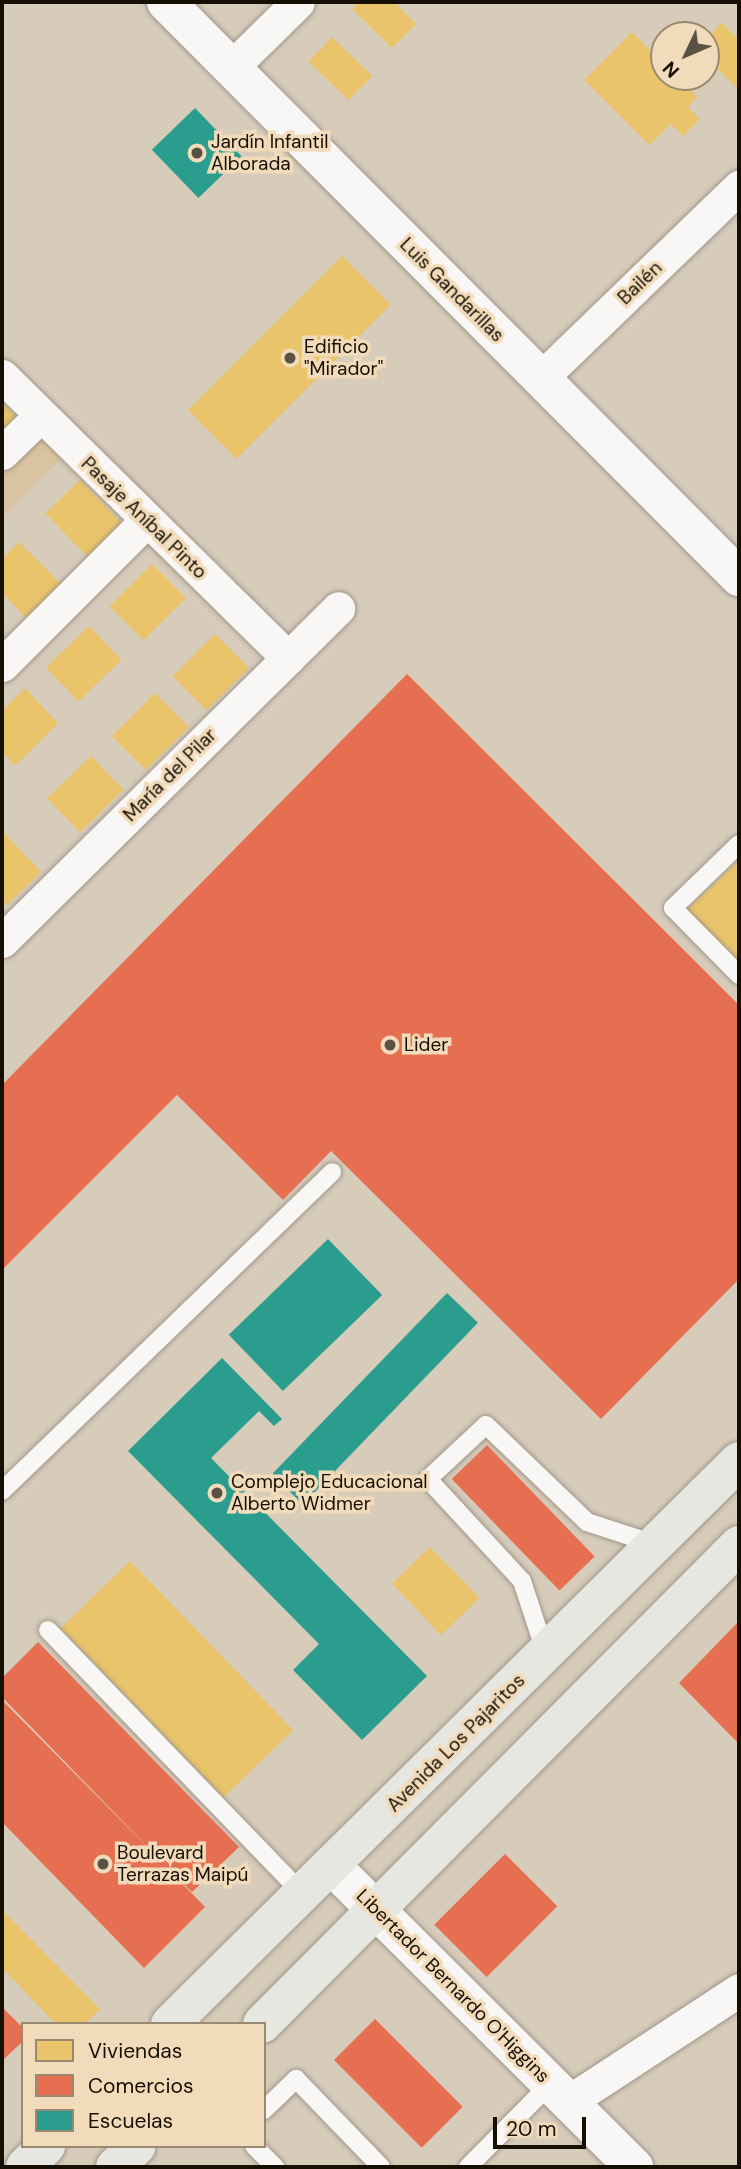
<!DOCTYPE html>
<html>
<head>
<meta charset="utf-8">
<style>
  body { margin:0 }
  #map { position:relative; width:741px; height:2169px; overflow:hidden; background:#d7cbba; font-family:"DM Sans",sans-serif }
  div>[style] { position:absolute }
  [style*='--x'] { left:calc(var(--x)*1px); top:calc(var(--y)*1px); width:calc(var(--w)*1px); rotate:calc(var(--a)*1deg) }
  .green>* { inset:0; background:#dac3a0 }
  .homes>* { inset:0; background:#e9c46a; transform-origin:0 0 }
  .shops>* { inset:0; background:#e76f51; transform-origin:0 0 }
  .schools>* { inset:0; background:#2a9d8f; transform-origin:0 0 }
  .roads { filter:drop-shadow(0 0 2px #a09789) drop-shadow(0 0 2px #a09789) }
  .service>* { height:18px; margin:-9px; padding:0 9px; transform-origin:9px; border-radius:9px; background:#f9f7f5 }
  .minor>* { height:33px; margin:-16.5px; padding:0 16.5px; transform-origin:16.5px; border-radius:16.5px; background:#f9f7f5 }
  .tertiary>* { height:38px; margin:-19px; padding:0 19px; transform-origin:19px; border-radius:19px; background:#f9f7f5 }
  .primary>* { height:38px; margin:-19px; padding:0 19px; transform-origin:19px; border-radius:19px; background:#e5e7e0 }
  .dots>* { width:19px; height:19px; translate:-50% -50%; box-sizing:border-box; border:4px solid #f2dbba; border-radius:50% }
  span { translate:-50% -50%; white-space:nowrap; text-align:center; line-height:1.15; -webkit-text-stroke:7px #f2dbba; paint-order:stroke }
  .poi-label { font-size:19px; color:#160f04 }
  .left { translate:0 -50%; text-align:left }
  .street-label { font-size:19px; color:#160f04 }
  .frame { position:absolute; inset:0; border:4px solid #160f04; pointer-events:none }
  .legend { position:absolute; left:21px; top:2022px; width:245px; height:126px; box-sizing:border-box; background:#f2dbba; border:2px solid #9a8971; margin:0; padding:9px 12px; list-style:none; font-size:21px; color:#160f04 }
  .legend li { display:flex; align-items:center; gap:14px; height:35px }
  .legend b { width:35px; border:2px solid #9a8971 }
  .north { position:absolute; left:650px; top:21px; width:70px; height:70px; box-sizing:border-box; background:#f2dbba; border:2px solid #9a8971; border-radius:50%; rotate:226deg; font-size:19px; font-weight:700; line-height:28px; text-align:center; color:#160f04 }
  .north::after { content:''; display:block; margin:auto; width:24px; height:32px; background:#5a5144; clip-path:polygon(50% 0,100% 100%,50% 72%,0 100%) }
  .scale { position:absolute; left:493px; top:2117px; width:93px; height:32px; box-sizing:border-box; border:4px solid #160f04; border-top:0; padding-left:9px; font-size:21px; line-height:24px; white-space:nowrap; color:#160f04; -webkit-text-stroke:5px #f2dbba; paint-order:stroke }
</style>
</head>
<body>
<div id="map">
  <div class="green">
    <div style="clip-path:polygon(43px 431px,66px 454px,2px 517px,2px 471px)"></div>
  </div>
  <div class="homes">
    <div style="clip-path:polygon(359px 2px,394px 2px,416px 24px,392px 48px,352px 9px)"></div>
    <div style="clip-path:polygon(722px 23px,739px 40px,739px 90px,715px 66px,706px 75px,706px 39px)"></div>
    <div style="clip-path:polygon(632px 32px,664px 64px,664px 77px,677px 77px,697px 97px,688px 107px,700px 119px,683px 136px,671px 124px,649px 145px,584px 80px)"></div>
    <div style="left:332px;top:37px;width:56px;height:34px;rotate:44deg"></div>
    <div style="left:342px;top:256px;width:69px;height:218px;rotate:45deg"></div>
    <div style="clip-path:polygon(2px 402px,18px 419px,2px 435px)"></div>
    <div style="left:80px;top:480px;width:62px;height:48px;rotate:46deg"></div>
    <div style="clip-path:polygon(19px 542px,62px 585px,27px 619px,2px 593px,2px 559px)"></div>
    <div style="left:152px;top:564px;width:48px;height:60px;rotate:45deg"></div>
    <div style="left:89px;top:626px;width:47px;height:60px;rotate:46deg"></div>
    <div style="left:215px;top:634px;width:48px;height:60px;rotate:45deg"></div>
    <div style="clip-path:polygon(25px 688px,58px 723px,15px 766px,2px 752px,2px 711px)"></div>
    <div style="left:155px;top:693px;width:48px;height:61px;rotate:45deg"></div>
    <div style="left:91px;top:756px;width:47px;height:61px;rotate:46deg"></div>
    <div style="clip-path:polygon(2px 831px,41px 872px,7px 905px,2px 900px)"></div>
    <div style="clip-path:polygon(739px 860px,739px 964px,687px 910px)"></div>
    <div style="left:430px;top:1547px;width:71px;height:53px;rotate:46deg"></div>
    <div style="left:130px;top:1561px;width:235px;height:97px;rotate:46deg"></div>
    <div style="clip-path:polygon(2px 1910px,100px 2009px,85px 2024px,56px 2024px,2px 1968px)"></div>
  </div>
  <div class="shops">
    <div style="clip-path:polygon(407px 674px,739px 1005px,739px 1279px,601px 1419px,331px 1151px,283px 1200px,177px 1095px,2px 1270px,2px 1085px)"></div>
    <div style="left:487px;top:1445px;width:155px;height:49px;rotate:46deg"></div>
    <div style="clip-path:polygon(739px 1621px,739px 1744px,679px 1683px)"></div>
    <div style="clip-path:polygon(38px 1642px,239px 1847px,192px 1892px,172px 1873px,205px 1907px,144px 1968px,2px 1822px,2px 1700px,167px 1867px,2px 1697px,2px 1678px)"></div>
    <div style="left:505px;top:1854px;width:74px;height:100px;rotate:45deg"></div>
    <div style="clip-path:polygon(2px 2007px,23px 2028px,23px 2041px,2px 2061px)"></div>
    <div style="left:375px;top:2019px;width:124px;height:58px;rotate:45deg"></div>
  </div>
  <div class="schools">
    <div style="left:195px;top:108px;width:67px;height:60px;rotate:46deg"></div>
    <div style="left:328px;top:1239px;width:78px;height:138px;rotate:46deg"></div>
    <div style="left:447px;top:1293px;width:43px;height:252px;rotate:44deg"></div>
    <div style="clip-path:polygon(222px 1358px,282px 1419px,274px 1426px,259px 1411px,211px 1458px,427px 1676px,362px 1740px,293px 1670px,319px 1644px,128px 1451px)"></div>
  </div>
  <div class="roads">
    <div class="service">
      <div style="--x:739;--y:844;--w:92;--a:135.9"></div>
      <div style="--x:673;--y:908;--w:94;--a:45.4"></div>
      <div style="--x:2;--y:1491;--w:459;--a:-44"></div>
      <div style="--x:48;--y:1630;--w:366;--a:46"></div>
      <div style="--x:546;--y:1654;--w:77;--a:-108.2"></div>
      <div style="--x:522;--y:1581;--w:139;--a:-132.7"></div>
      <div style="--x:428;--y:1479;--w:79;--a:-43"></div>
      <div style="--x:486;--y:1425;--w:140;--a:43.8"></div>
      <div style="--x:587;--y:1522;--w:74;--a:18.2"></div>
      <div style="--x:264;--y:2110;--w:45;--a:-44.1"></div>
      <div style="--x:296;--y:2079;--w:122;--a:46"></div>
      <div style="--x:254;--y:2146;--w:30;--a:45"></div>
      <div style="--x:468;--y:2167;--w:117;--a:-45.3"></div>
    </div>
    <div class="minor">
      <div style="--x:231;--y:68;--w:94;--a:-44.6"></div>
      <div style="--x:2;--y:376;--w:402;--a:44.6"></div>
      <div style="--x:540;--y:379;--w:277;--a:-44"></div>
      <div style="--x:2;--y:453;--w:53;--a:-44.2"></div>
      <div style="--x:2;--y:665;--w:204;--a:-45"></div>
      <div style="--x:2;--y:941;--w:473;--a:-44.7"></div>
      <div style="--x:568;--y:2102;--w:204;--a:-33.2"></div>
    </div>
    <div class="tertiary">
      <div style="--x:166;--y:2;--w:812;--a:45.1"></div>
      <div style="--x:331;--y:1865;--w:428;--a:44.9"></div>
    </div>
    <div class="primary">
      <div style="--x:170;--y:2024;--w:800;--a:-44.7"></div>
      <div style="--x:262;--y:2024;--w:676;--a:-45.12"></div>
      <div style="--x:25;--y:2167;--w:30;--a:-45"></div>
      <div style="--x:115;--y:2167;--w:30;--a:-44"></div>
    </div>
  </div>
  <div class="dots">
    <div style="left:197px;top:153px;background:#5a5144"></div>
    <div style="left:290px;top:358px;background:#5a5144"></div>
    <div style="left:390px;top:1045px;background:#5a5144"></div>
    <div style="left:217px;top:1493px;background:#5a5144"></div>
    <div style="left:103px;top:1864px;background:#5a5144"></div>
  </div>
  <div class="poi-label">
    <span class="left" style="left:211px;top:153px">Jardín Infantil<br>Alborada</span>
    <span class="left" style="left:304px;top:358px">Edificio<br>"Mirador"</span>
    <span class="left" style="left:404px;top:1045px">Lider</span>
    <span class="left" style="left:231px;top:1493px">Complejo Educacional<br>Alberto Widmer</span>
    <span class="left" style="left:117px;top:1864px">Boulevard<br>Terrazas Maipú</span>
  </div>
  <div class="street-label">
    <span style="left:640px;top:283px;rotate:-44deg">Bailén</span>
    <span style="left:452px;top:290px;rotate:45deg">Luis Gandarillas</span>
    <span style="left:144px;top:518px;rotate:44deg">Pasaje Aníbal Pinto</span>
    <span style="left:170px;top:775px;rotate:-45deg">María del Pilar</span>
    <span style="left:456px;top:1743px;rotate:-45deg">Avenida Los Pajaritos</span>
    <span style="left:453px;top:1986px;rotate:45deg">Libertador Bernardo O'Higgins</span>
  </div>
  <div class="frame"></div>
  <ul class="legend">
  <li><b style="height:19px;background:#e9c46a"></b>Viviendas</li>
  <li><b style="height:19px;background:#e76f51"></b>Comercios</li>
  <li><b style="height:19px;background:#2a9d8f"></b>Escuelas</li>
  </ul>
  <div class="north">N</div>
  <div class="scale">20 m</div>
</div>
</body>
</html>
